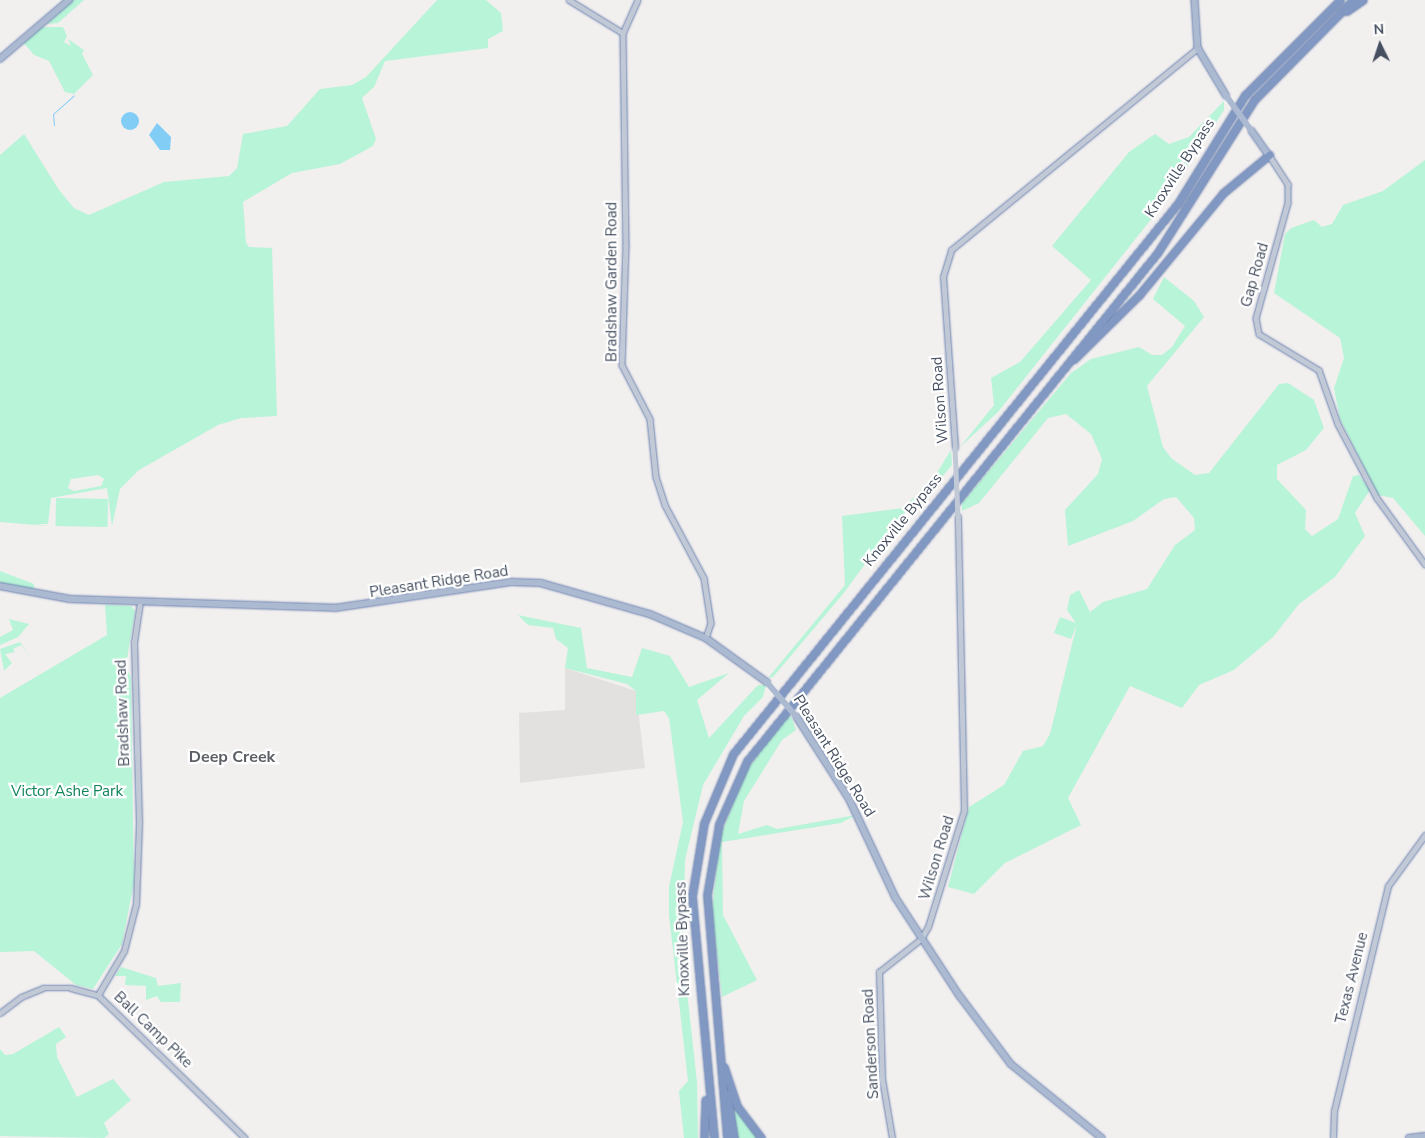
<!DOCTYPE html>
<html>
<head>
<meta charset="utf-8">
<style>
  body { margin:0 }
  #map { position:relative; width:1425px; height:1138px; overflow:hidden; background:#f2efef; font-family:"Nunito Sans",sans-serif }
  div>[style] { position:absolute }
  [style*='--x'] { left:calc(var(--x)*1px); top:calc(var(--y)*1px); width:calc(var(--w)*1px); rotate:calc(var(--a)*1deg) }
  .education>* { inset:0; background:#e3e0e0 }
  .green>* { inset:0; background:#b8f4d8; transform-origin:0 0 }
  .water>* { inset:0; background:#81cdf6 }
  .round { border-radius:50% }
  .stream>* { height:1px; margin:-0.5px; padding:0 0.5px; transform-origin:0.5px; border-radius:0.5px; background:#81cdf6 }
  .roads { filter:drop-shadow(0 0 1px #6c83af) drop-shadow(0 0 1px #6c83af) }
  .minor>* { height:4.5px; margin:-2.25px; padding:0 2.25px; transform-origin:2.25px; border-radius:2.25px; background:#c1c9d6 }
  .major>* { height:5.5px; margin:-2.75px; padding:0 2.75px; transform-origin:2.75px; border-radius:2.75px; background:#abb9d1 }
  .highway>* { height:7px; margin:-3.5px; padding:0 3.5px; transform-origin:3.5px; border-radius:3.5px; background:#8198c3 }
  .minor-bridge>* { height:4.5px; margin:-2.25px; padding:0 2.25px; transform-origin:2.25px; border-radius:2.25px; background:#c1c9d6 }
  .major-bridge>* { height:5.5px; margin:-2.75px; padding:0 2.75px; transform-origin:2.75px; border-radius:2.75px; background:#abb9d1 }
  span { translate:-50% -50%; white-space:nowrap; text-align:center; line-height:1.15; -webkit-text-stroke:4.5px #fff; paint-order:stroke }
  .street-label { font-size:15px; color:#454f5f }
  .park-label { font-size:15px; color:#0d8358 }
  .neighbourhood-label { font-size:16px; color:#5b5e65; font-weight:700 }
  .north { position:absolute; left:1355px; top:20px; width:50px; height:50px; -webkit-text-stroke:4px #fff; paint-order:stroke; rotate:356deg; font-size:14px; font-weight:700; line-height:20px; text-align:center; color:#454f5f }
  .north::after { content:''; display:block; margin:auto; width:18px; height:22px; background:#454f5f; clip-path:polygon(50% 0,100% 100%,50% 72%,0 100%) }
</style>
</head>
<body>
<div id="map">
  <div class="education">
    <div style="clip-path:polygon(565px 668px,636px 691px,645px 768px,520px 783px,519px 713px,565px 710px)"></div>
  </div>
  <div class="green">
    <div style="clip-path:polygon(73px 0,84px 0,58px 23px,47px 24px)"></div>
    <div style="clip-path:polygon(evenodd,437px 0,486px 0,501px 13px,503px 31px,488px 39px,488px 48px,385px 61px,374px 87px,362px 98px,376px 139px,373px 146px,340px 164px,292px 173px,243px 202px,246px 243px,249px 247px,272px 248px,277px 416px,241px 418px,218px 425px,139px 470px,120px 489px,112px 526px,107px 488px,51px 498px,48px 524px,35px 524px,48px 526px,0 522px,0 155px,24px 134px,59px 190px,74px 208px,89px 215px,164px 182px,229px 176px,237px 168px,243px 134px,287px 126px,320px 89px,352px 85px,366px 77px,437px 0,98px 475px,104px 479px,101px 486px,74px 491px,68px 488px,71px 479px,98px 475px)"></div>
    <div style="clip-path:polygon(42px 27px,63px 27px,67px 36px,64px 42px,71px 46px,68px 39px,84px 50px,82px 54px,93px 75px,74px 94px,65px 92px,49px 61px,34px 55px,23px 42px)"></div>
    <div style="clip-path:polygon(1224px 101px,1224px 110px,1164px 203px,998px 412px,960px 447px,994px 405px,991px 378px,1020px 362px,1091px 280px,1052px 246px,1129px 152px,1155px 134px,1169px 144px,1189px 137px)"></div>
    <div style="clip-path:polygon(1425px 160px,1425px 536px,1393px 498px,1378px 495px,1340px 419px,1334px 388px,1344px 358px,1340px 338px,1274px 293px,1285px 234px,1291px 228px,1314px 220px,1322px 227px,1332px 224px,1343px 205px,1383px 191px)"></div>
    <div style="clip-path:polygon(1164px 277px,1194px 301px,1204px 317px,1147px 386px,1163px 447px,1171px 458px,1195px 475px,1209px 473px,1279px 384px,1288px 383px,1314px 400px,1324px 428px,1306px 450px,1277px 465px,1277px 479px,1306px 510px,1305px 529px,1312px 536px,1338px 519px,1353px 476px,1359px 475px,1370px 490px,1355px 513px,1365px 536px,1335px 577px,1299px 604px,1273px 637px,1234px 670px,1199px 685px,1182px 708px,1130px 686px,1068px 798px,1081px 825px,1005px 863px,974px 894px,948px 887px,969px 807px,1004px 785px,1023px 751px,1043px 746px,1050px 734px,1077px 624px,1071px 639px,1054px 633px,1060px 617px,1076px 623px,1067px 610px,1070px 595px,1079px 590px,1090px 612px,1103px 602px,1147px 589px,1175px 545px,1195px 530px,1194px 518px,1176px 497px,1164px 499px,1133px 521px,1068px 546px,1065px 510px,1098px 474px,1102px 459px,1091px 434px,1066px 414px,1048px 418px,979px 503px,962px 511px,962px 503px,1071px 373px,1091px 359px,1139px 347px,1152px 355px,1162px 355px,1172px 347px,1185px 326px,1153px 299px)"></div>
    <div style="clip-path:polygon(951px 450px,952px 465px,942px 477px,898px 519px,843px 594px,773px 677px,768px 678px,845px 585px,842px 516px,903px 508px,933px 479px)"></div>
    <div style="left:56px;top:498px;width:52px;height:28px;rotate:1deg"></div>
    <div style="clip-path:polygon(0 571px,34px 584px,34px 590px,0 583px)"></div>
    <div style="clip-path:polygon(105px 605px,131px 606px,135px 611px,126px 665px,131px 678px,134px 883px,122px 944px,93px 989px,76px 985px,34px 951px,0 952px,0 698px,107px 635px)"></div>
    <div style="clip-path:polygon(518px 615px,581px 628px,587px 668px,632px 677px,642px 648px,670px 656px,689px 687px,729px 673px,697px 700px,709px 738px,758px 685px,766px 685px,763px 697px,744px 716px,703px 785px,685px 860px,683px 955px,697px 1082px,698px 1138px,684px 1138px,679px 1091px,688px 1081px,669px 915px,669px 887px,683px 822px,669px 718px,664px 711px,636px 715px,636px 691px,627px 684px,565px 668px,568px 648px,556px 639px,553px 628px,528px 625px)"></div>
    <div style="clip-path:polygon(9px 619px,29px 624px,18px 637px,0 645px,0 637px,13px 630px)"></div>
    <div style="clip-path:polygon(20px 642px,29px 656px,21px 645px,13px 649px,15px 652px,5px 654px,12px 663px,4px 671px,0 649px)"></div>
    <div style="clip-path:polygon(791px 716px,796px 730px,782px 740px,744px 801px,738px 834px,767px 825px,777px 829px,856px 815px,841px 823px,722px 842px,723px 915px,757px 980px,722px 997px,712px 911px,720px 837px,746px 772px,783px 719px)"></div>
    <div style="clip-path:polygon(121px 967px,156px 978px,158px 986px,181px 983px,180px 1002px,161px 1002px,157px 996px,146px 1000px,146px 986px,125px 985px,126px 976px,115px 976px)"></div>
    <div style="clip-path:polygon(59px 1027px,66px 1037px,56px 1044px,57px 1057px,77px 1097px,113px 1079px,131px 1100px,104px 1123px,109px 1134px,104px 1138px,0 1136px,0 1049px,5px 1055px,13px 1054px)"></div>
    <div style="clip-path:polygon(731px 1096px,744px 1121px,759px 1138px,737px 1138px)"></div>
  </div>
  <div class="water">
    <div class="round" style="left:121px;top:112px;width:18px;height:18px"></div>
    <div style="clip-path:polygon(157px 123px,171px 137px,170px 150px,160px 150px,149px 135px)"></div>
  </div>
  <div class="stream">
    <div style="--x:54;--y:125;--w:11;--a:-95"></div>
    <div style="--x:53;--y:114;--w:28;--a:-42"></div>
  </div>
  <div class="roads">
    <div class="minor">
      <div style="--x:569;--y:0;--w:63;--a:31.4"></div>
      <div style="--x:638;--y:0;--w:36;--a:114"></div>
      <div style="--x:623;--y:33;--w:212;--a:89.2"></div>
      <div style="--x:626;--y:245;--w:120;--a:91.9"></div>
      <div style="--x:622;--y:365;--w:61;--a:62.6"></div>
      <div style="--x:650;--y:419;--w:58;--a:84.1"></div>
      <div style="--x:656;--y:477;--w:29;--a:72"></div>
      <div style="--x:665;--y:505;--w:83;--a:61.9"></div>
      <div style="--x:704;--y:578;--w:46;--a:81.2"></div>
      <div style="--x:711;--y:623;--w:16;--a:108"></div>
      <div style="--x:1269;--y:155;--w:35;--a:57"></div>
      <div style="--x:1288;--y:184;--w:19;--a:90"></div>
      <div style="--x:1288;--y:203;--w:119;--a:105.5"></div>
      <div style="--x:1256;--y:318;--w:16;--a:79"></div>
      <div style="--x:1259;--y:334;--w:70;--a:31"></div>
      <div style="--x:1319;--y:370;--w:57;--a:70.6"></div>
      <div style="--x:1338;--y:424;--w:84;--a:62.2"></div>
      <div style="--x:1377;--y:498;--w:82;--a:54"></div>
      <div style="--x:955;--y:448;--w:171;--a:-94"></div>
      <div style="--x:943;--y:277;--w:28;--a:-73"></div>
      <div style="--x:951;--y:250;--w:319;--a:-39.3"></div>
      <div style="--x:98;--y:995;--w:51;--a:-59.4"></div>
      <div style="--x:124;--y:951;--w:49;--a:-75.7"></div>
      <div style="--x:136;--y:904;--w:81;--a:-87.9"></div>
      <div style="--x:139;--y:823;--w:181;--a:-91.6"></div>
      <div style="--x:134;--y:642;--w:40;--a:-81.5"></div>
      <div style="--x:0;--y:1013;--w:26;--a:-37"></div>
      <div style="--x:21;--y:997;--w:24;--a:-22"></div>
      <div style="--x:43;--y:988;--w:28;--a:0"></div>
      <div style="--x:71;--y:988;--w:28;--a:15"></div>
      <div style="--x:98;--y:995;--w:205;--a:44.2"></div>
      <div style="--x:892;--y:1138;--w:60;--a:-99.6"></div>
      <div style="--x:882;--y:1079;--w:107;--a:-91.6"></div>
      <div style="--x:879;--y:972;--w:53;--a:-38.2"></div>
      <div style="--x:921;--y:939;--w:14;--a:-60"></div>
      <div style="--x:928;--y:927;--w:121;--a:-72.8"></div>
      <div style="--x:964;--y:811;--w:294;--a:-91.2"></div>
      <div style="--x:1333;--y:1138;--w:27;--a:-88"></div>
      <div style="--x:1334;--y:1111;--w:231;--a:-76.5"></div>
      <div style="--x:1388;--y:886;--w:63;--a:-54"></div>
    </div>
    <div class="major">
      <div style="--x:1195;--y:0;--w:48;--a:86.4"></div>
      <div style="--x:1198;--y:48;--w:55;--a:59.2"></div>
      <div style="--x:0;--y:59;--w:91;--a:-40.5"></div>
      <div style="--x:1252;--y:131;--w:29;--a:55"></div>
      <div style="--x:0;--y:586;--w:71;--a:10.5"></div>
      <div style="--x:70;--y:599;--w:265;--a:1.9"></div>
      <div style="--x:335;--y:608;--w:179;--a:-8.4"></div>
      <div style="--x:512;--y:582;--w:29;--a:2"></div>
      <div style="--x:541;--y:583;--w:113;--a:15.9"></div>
      <div style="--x:650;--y:614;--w:61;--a:23.2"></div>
      <div style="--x:706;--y:638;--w:75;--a:35.8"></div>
      <div style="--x:797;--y:717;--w:98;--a:57.4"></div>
      <div style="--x:850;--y:800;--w:108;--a:64.9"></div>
      <div style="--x:896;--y:898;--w:117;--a:56.9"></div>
      <div style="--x:960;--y:996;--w:85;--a:53.1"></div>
      <div style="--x:1011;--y:1064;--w:117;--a:39.1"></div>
      <div style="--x:1409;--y:1138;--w:16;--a:-7"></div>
    </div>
    <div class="highway">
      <div style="--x:1347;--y:11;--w:19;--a:-35"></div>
      <div style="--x:1074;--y:359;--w:91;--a:-44.6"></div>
      <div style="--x:1139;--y:295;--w:132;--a:-50.5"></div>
      <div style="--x:1223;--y:193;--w:60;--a:-39.6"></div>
      <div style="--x:724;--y:1067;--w:41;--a:71.6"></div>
      <div style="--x:737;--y:1106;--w:40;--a:53"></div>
      <div style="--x:727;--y:1094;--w:45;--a:81"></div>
      <div style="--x:704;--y:1138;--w:38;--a:-88"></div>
      <div style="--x:714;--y:1138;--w:243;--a:-95.2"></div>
      <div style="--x:692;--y:896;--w:74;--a:-80.7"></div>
      <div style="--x:704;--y:823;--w:75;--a:-67.2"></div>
      <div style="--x:733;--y:754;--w:708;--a:-51.07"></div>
      <div style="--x:1178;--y:203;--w:127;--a:-58.2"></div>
      <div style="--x:1245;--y:95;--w:134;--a:-45"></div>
      <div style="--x:727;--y:1138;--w:244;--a:-94.7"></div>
      <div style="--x:707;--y:895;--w:72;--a:-80.4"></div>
      <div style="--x:719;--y:824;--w:69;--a:-66"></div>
      <div style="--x:747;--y:761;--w:654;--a:-51.08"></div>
      <div style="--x:1158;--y:252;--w:180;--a:-57.7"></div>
      <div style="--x:1254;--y:100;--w:141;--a:-45.3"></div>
    </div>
  </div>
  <div class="minor-bridge">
    <div style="--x:955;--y:448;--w:69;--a:87.5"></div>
  </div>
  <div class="major-bridge">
    <div style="--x:1226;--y:95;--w:44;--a:54.2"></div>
    <div style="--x:767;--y:682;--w:46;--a:49.4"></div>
  </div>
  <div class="street-label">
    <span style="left:1180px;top:168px;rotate:-57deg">Knoxville Bypass</span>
    <span style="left:1255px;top:275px;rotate:-74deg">Gap Road</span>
    <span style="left:612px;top:282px;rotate:-90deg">Bradshaw Garden Road</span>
    <span style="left:940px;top:400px;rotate:-94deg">Wilson Road</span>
    <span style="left:903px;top:520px;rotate:-51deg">Knoxville Bypass</span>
    <span style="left:439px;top:582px;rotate:-9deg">Pleasant Ridge Road</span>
    <span style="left:123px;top:713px;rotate:-92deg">Bradshaw Road</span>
    <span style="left:834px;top:756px;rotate:58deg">Pleasant Ridge Road</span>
    <span style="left:937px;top:858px;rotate:-73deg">Wilson Road</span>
    <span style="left:683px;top:939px;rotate:-92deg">Knoxville Bypass</span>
    <span style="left:1352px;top:978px;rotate:-76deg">Texas Avenue</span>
    <span style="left:153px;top:1030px;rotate:44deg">Ball Camp Pike</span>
    <span style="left:871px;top:1044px;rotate:-93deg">Sanderson Road</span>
  </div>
  <div class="park-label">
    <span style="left:67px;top:792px">Victor Ashe Park</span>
  </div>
  <div class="neighbourhood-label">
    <span style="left:232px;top:757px">Deep Creek</span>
  </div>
  <div class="north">N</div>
</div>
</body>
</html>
